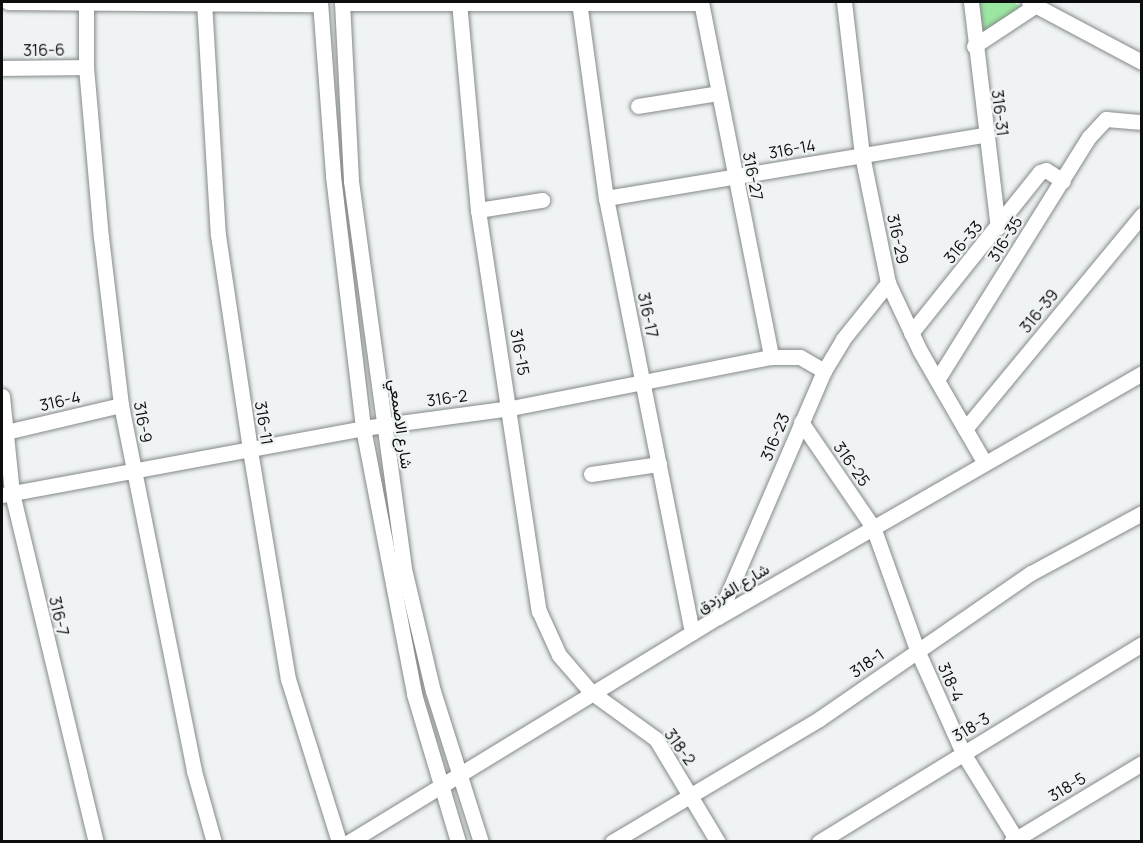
<!DOCTYPE html>
<html>
<head>
<meta charset="utf-8">
<style>
  body { margin:0 }
  #map { position:relative; width:1143px; height:843px; overflow:hidden; background:#eff3f4; font-family:Manrope,Vazirmatn,sans-serif }
  div>[style] { position:absolute }
  [style*='--x'] { left:calc(var(--x)*1px); top:calc(var(--y)*1px); width:calc(var(--w)*1px); rotate:calc(var(--a)*1deg) }
  .green>* { inset:0; background:#9be6a1 }
  .roads { filter:drop-shadow(0 0 2px #85898a) drop-shadow(0 0 2px #85898a) }
  .minor>* { height:15px; margin:-7.5px; padding:0 7.5px; transform-origin:7.5px; border-radius:7.5px; background:#fff }
  span { translate:-50% -50%; white-space:nowrap; text-align:center; line-height:1.15; -webkit-text-stroke:4.5px #eff3f4; paint-order:stroke }
  .street-label { font-size:16px; color:#0c0d0e }
  .frame { position:absolute; inset:0; border:3px solid #0c0d0e; pointer-events:none }
</style>
</head>
<body>
<div id="map">
  <div class="green">
    <div style="clip-path:polygon(977px 2px,1013px 2px,1022px 7px,978px 35px)"></div>
  </div>
  <div class="roads">
    <div class="minor">
      <div style="--x:8;--y:2;--w:312;--a:0.4"></div>
      <div style="--x:86;--y:2;--w:65;--a:90"></div>
      <div style="--x:86;--y:67;--w:171;--a:85"></div>
      <div style="--x:101;--y:237;--w:169;--a:83.2"></div>
      <div style="--x:121;--y:405;--w:373;--a:78.7"></div>
      <div style="--x:194;--y:771;--w:74;--a:74.3"></div>
      <div style="--x:204;--y:2;--w:233;--a:86.6"></div>
      <div style="--x:218;--y:235;--w:217;--a:81.5"></div>
      <div style="--x:250;--y:450;--w:232;--a:80.6"></div>
      <div style="--x:288;--y:679;--w:171;--a:72.6"></div>
      <div style="--x:320;--y:2;--w:174;--a:85.7"></div>
      <div style="--x:333;--y:176;--w:254;--a:83.2"></div>
      <div style="--x:363;--y:428;--w:271;--a:79.1"></div>
      <div style="--x:414;--y:694;--w:154;--a:73.4"></div>
      <div style="--x:342;--y:2;--w:179;--a:87.1"></div>
      <div style="--x:351;--y:181;--w:396;--a:82.2"></div>
      <div style="--x:405;--y:573;--w:121;--a:76.7"></div>
      <div style="--x:433;--y:691;--w:158;--a:72.4"></div>
      <div style="--x:459;--y:2;--w:209;--a:84.8"></div>
      <div style="--x:478;--y:210;--w:406;--a:81.4"></div>
      <div style="--x:539;--y:611;--w:48;--a:65.6"></div>
      <div style="--x:559;--y:655;--w:49;--a:49.1"></div>
      <div style="--x:591;--y:692;--w:80;--a:35.9"></div>
      <div style="--x:656;--y:739;--w:120;--a:59"></div>
      <div style="--x:579;--y:2;--w:198;--a:82.2"></div>
      <div style="--x:606;--y:198;--w:443;--a:78.8"></div>
      <div style="--x:701;--y:2;--w:362;--a:78.8"></div>
      <div style="--x:844;--y:2;--w:154;--a:83.3"></div>
      <div style="--x:862;--y:155;--w:131;--a:78.5"></div>
      <div style="--x:888;--y:283;--w:75;--a:64.8"></div>
      <div style="--x:920;--y:351;--w:128;--a:60"></div>
      <div style="--x:971;--y:2;--w:227;--a:83.2"></div>
      <div style="--x:1029;--y:2;--w:128;--a:28"></div>
      <div style="--x:342;--y:3;--w:359;--a:0"></div>
      <div style="--x:974;--y:46;--w:74;--a:-33.5"></div>
      <div style="--x:2;--y:68;--w:84;--a:-0.7"></div>
      <div style="--x:638;--y:106;--w:81;--a:-9.2"></div>
      <div style="--x:606;--y:198;--w:383;--a:-9.5"></div>
      <div style="--x:478;--y:210;--w:65;--a:-8.9"></div>
      <div style="--x:911;--y:333;--w:206;--a:-51.3"></div>
      <div style="--x:1040;--y:172;--w:6;--a:-18"></div>
      <div style="--x:1046;--y:170;--w:20;--a:33"></div>
      <div style="--x:937;--y:380;--w:287;--a:-58"></div>
      <div style="--x:1089;--y:137;--w:25;--a:-47"></div>
      <div style="--x:1106;--y:119;--w:36;--a:5"></div>
      <div style="--x:2;--y:396;--w:98;--a:84.1"></div>
      <div style="--x:12;--y:493;--w:359;--a:76.5"></div>
      <div style="--x:801;--y:422;--w:127;--a:55.6"></div>
      <div style="--x:873;--y:527;--w:131;--a:70.3"></div>
      <div style="--x:917;--y:650;--w:113;--a:65.9"></div>
      <div style="--x:963;--y:753;--w:105;--a:58.3"></div>
      <div style="--x:965;--y:429;--w:278;--a:-50.4"></div>
      <div style="--x:6;--y:432;--w:118;--a:-13.2"></div>
      <div style="--x:591;--y:474;--w:69;--a:-8.4"></div>
      <div style="--x:2;--y:495;--w:367;--a:-10.5"></div>
      <div style="--x:363;--y:428;--w:149;--a:-7.7"></div>
      <div style="--x:511;--y:408;--w:265;--a:-11.1"></div>
      <div style="--x:771;--y:357;--w:29;--a:0"></div>
      <div style="--x:800;--y:357;--w:28;--a:30"></div>
      <div style="--x:718;--y:617;--w:268;--a:-66.7"></div>
      <div style="--x:824;--y:371;--w:37;--a:-59"></div>
      <div style="--x:843;--y:339;--w:72;--a:-51.2"></div>
      <div style="--x:349;--y:842;--w:432;--a:-31.4"></div>
      <div style="--x:718;--y:617;--w:489;--a:-29.9"></div>
      <div style="--x:612;--y:842;--w:241;--a:-30.7"></div>
      <div style="--x:819;--y:719;--w:257;--a:-34.6"></div>
      <div style="--x:1031;--y:573;--w:126;--a:-28.4"></div>
      <div style="--x:819;--y:842;--w:379;--a:-31.5"></div>
      <div style="--x:1011;--y:842;--w:153;--a:-31.1"></div>
    </div>
  </div>
  <div class="street-label">
    <span style="left:44px;top:50px;rotate:-1deg">316-6</span>
    <span style="left:1000px;top:113px;rotate:83deg">316-31</span>
    <span style="left:792px;top:149px;rotate:-10deg">316-14</span>
    <span style="left:753px;top:176px;rotate:79deg">316-27</span>
    <span style="left:898px;top:239px;rotate:78deg">316-29</span>
    <span style="left:1005px;top:239px;rotate:-58deg">316-35</span>
    <span style="left:963px;top:242px;rotate:-50deg">316-33</span>
    <span style="left:1039px;top:311px;rotate:-51deg">316-39</span>
    <span style="left:648px;top:315px;rotate:78deg">316-17</span>
    <span style="left:520px;top:352px;rotate:80deg">316-15</span>
    <span style="left:447px;top:398px;rotate:-8deg">316-2</span>
    <span style="left:60px;top:401px;rotate:-13deg">316-4</span>
    <span style="left:143px;top:422px;rotate:80deg">316-9</span>
    <span style="left:264px;top:423px;rotate:81deg">316-11</span>
    <span style="left:401px;top:424px;rotate:82deg">شارع الاصمعي</span>
    <span style="left:775px;top:437px;rotate:-67deg">316-23</span>
    <span style="left:852px;top:464px;rotate:55deg">316-25</span>
    <span style="left:733px;top:588px;rotate:-31deg">شارع الفرزدق</span>
    <span style="left:59px;top:616px;rotate:77deg">316-7</span>
    <span style="left:867px;top:663px;rotate:-35deg">318-1</span>
    <span style="left:951px;top:682px;rotate:66deg">318-4</span>
    <span style="left:971px;top:727px;rotate:-31deg">318-3</span>
    <span style="left:680px;top:747px;rotate:54deg">318-2</span>
    <span style="left:1067px;top:787px;rotate:-31deg">318-5</span>
  </div>
  <div class="frame"></div>
</div>
</body>
</html>
